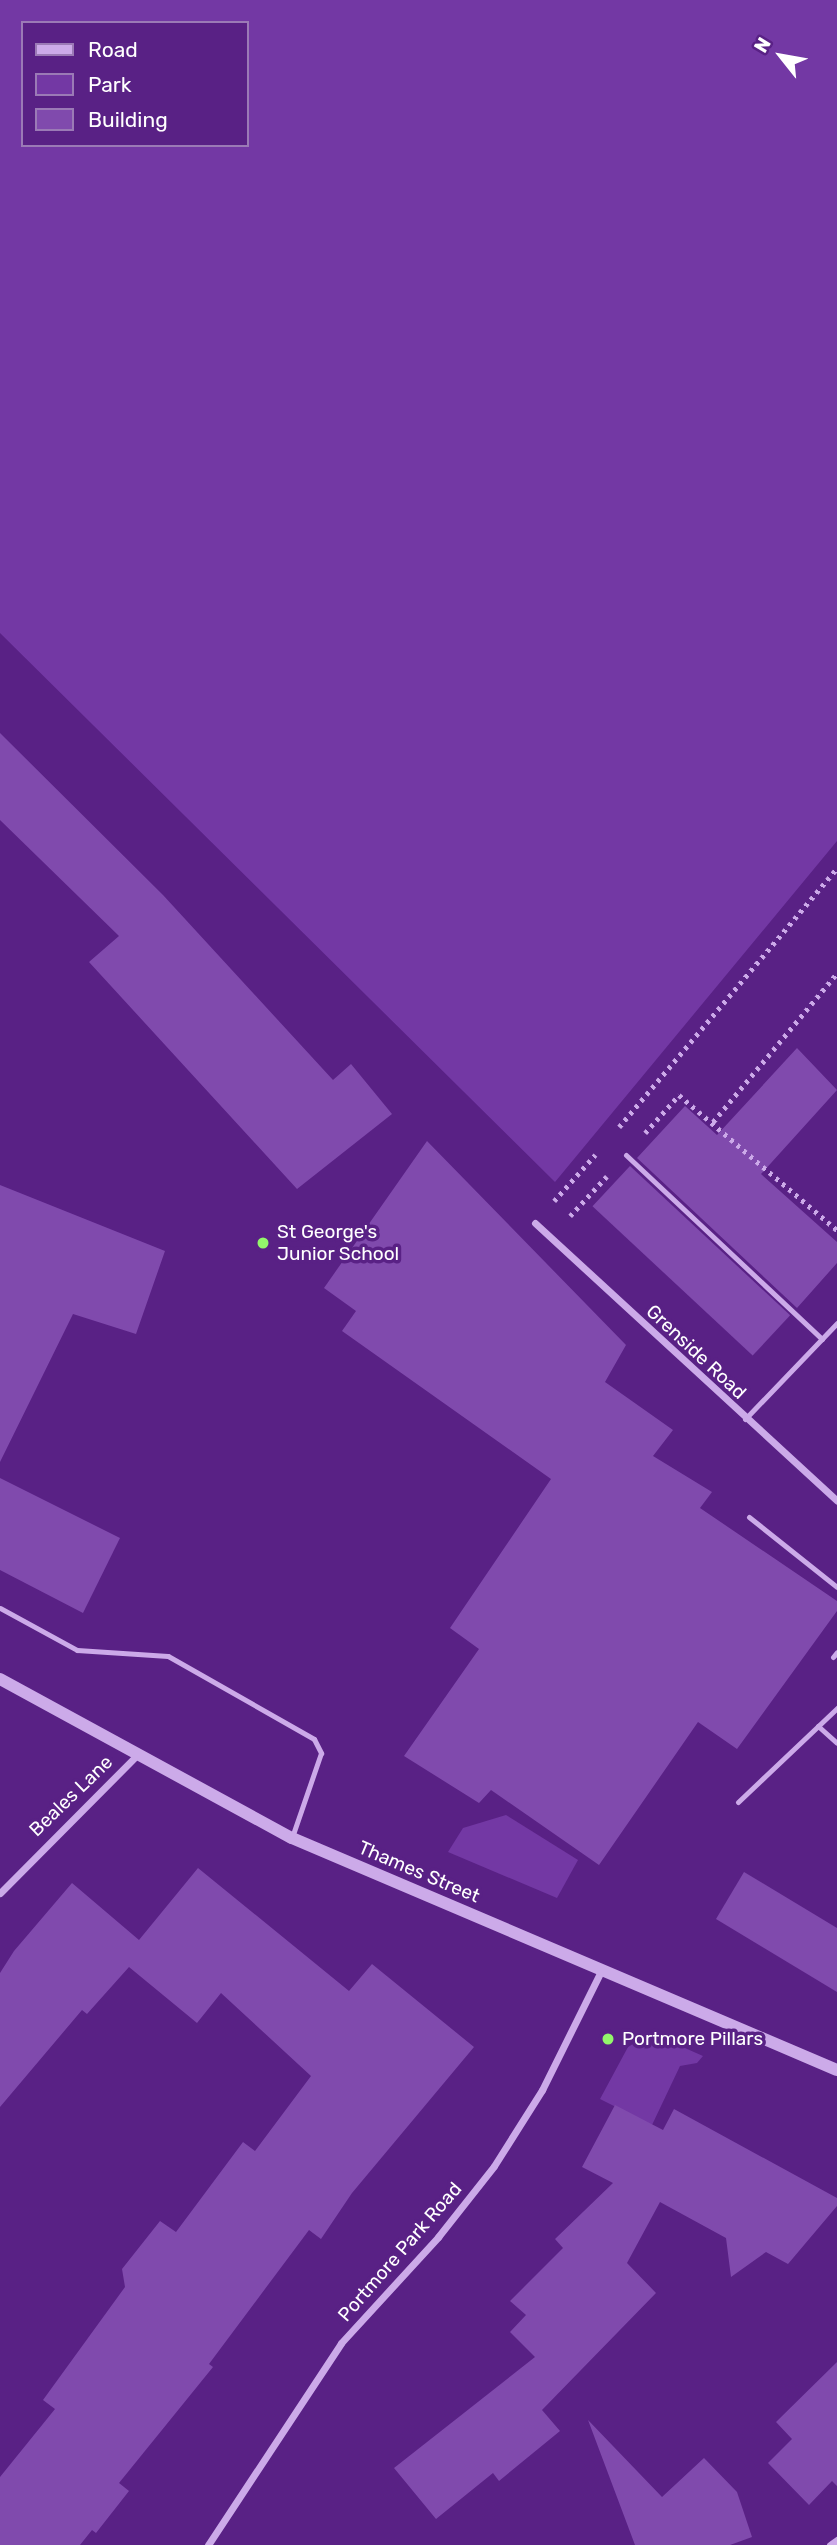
<!DOCTYPE html>
<html>
<head>
<meta charset="utf-8">
<style>
  body { margin:0 }
  #map { position:relative; width:837px; height:2545px; overflow:hidden; background:#592185; font-family:Rubik,sans-serif }
  div>[style] { position:absolute }
  [style*='--x'] { left:calc(var(--x)*1px); top:calc(var(--y)*1px); width:calc(var(--w)*1px); rotate:calc(var(--a)*1deg) }
  .green>* { inset:0; background:#7338a4 }
  .building>* { inset:0; background:#804aad; transform-origin:0 0 }
  .path>* { height:4.5px; margin-top:-2.25px; transform-origin:0; background:repeating-linear-gradient(90deg,#ccaae9 0 3.5px,transparent 0 8.5px) }
  .service>* { height:5px; margin:-2.5px; padding:0 2.5px; transform-origin:2.5px; border-radius:2.5px; background:#ccaae9 }
  .minor>* { height:7px; margin:-3.5px; padding:0 3.5px; transform-origin:3.5px; border-radius:3.5px; background:#ccaae9 }
  .tertiary>* { height:12px; margin:-6px; padding:0 6px; transform-origin:6px; border-radius:6px; background:#ccaae9 }
  .dots>* { width:19px; height:19px; translate:-50% -50%; box-sizing:border-box; border:4px solid #592185; border-radius:50% }
  span { translate:-50% -50%; white-space:nowrap; text-align:center; line-height:1.15; -webkit-text-stroke:7px #592185; paint-order:stroke }
  .poi-label { font-size:19px; color:#fff }
  .left { translate:0 -50%; text-align:left }
  .street-label { font-size:19px; color:#fff }
  .legend { position:absolute; left:21px; top:21px; width:228px; height:126px; box-sizing:border-box; background:#592185; border:2px solid #9b7ab6; margin:0; padding:9px 12px; list-style:none; font-size:21px; color:#fff }
  .legend li { display:flex; align-items:center; gap:14px; height:35px }
  .legend b { width:35px; border:2px solid #9b7ab6 }
  .north { position:absolute; left:746px; top:21px; width:70px; height:70px; -webkit-text-stroke:5px #592185; paint-order:stroke; rotate:301deg; font-size:19px; font-weight:700; line-height:28px; text-align:center; color:#fff }
  .north::after { content:''; display:block; margin:auto; width:24px; height:32px; background:#fff; clip-path:polygon(50% 0,100% 100%,50% 72%,0 100%) }
</style>
</head>
<body>
<div id="map">
  <div class="green">
    <div style="clip-path:polygon(evenodd,0 0,837px 0,837px 841px,555px 1182px,0 633px,0 0,23px 23px,247px 23px,247px 145px,23px 145px,23px 23px)"></div>
    <div style="clip-path:polygon(506px 1815px,578px 1860px,557px 1898px,448px 1852px,463px 1828px)"></div>
    <div style="clip-path:polygon(651px 2033px,703px 2056px,697px 2063px,680px 2066px,652px 2125px,600px 2099px,628px 2047px)"></div>
  </div>
  <div class="building">
    <div style="clip-path:polygon(0 733px,163px 895px,333px 1080px,351px 1064px,392px 1114px,297px 1189px,89px 962px,119px 936px,0 820px)"></div>
    <div style="clip-path:polygon(797px 1048px,837px 1090px,761px 1174px,837px 1242px,837px 1263px,797px 1308px,637px 1158px,685px 1106px,717px 1135px)"></div>
    <div style="clip-path:polygon(427px 1141px,626px 1345px,605px 1382px,673px 1430px,653px 1456px,712px 1492px,700px 1508px,837px 1601px,837px 1611px,737px 1749px,698px 1722px,599px 1865px,491px 1790px,479px 1803px,404px 1756px,479px 1649px,450px 1628px,551px 1479px,342px 1331px,356px 1311px,324px 1288px)"></div>
    <div style="left:630px;top:1166px;width:219px;height:55px;rotate:43deg"></div>
    <div style="clip-path:polygon(0 1185px,165px 1251px,136px 1334px,73px 1314px,0 1462px)"></div>
    <div style="clip-path:polygon(0 1478px,120px 1538px,83px 1613px,0 1570px)"></div>
    <div style="clip-path:polygon(198px 1868px,349px 1991px,372px 1964px,474px 2047px,352px 2193px,321px 2239px,309px 2230px,209px 2364px,213px 2367px,119px 2483px,129px 2491px,96px 2533px,92px 2530px,80px 2545px,0 2545px,0 2477px,55px 2409px,43px 2400px,125px 2287px,122px 2269px,160px 2221px,176px 2232px,243px 2142px,255px 2151px,311px 2076px,221px 1993px,197px 2023px,129px 1967px,87px 2014px,82px 2010px,0 2107px,0 1973px,14px 1951px,72px 1883px,139px 1940px)"></div>
    <div style="clip-path:polygon(744px 1872px,837px 1928px,837px 1992px,716px 1919px)"></div>
    <div style="clip-path:polygon(615px 2105px,663px 2130px,674px 2109px,837px 2198px,837px 2206px,788px 2264px,766px 2252px,731px 2277px,726px 2238px,660px 2202px,627px 2263px,656px 2293px,542px 2410px,560px 2431px,499px 2481px,493px 2473px,436px 2519px,394px 2468px,535px 2357px,510px 2332px,526px 2315px,510px 2301px,563px 2248px,555px 2239px,613px 2183px,582px 2167px)"></div>
    <div style="clip-path:polygon(837px 2362px,837px 2486px,832px 2481px,809px 2505px,768px 2463px,792px 2439px,776px 2422px)"></div>
    <div style="clip-path:polygon(588px 2420px,662px 2497px,704px 2458px,737px 2492px,752px 2537px,730px 2545px,635px 2545px)"></div>
  </div>
  <div class="path">
    <div style="--x:713;--y:1122;--w:194;--a:-50.2"></div>
    <div style="--x:619;--y:1127;--w:339;--a:-49.9"></div>
    <div style="--x:645;--y:1133;--w:51;--a:-48.2"></div>
    <div style="--x:679;--y:1095;--w:208;--a:40.5"></div>
    <div style="--x:554;--y:1201;--w:62;--a:-48.3"></div>
    <div style="--x:570;--y:1216;--w:54;--a:-47.2"></div>
  </div>
  <div class="service">
    <div style="--x:626;--y:1155;--w:269;--a:43.2"></div>
    <div style="--x:745;--y:1419;--w:133;--a:-46.2"></div>
    <div style="--x:749;--y:1517;--w:112;--a:38.5"></div>
    <div style="--x:0;--y:1608;--w:88;--a:28.6"></div>
    <div style="--x:77;--y:1650;--w:91;--a:3.8"></div>
    <div style="--x:168;--y:1656;--w:168;--a:29.6"></div>
    <div style="--x:314;--y:1739;--w:16;--a:63"></div>
    <div style="--x:321;--y:1753;--w:89;--a:109"></div>
    <div style="--x:833;--y:1657;--w:6;--a:-51"></div>
    <div style="--x:818;--y:1726;--w:25;--a:42"></div>
    <div style="--x:738;--y:1802;--w:137;--a:-43.5"></div>
  </div>
  <div class="minor">
    <div style="--x:535;--y:1223;--w:410;--a:42.6"></div>
    <div style="--x:0;--y:1893;--w:194;--a:-45.2"></div>
    <div style="--x:208;--y:2545;--w:242;--a:-56.6"></div>
    <div style="--x:341;--y:2343;--w:144;--a:-47.5"></div>
    <div style="--x:438;--y:2237;--w:90;--a:-51.7"></div>
    <div style="--x:494;--y:2166;--w:90;--a:-57.7"></div>
    <div style="--x:542;--y:2090;--w:133;--a:-63.6"></div>
    <div style="--x:830;--y:2545;--w:9;--a:-36"></div>
  </div>
  <div class="tertiary">
    <div style="--x:0;--y:1679;--w:332;--a:28.6"></div>
    <div style="--x:292;--y:1838;--w:592;--a:23.06"></div>
  </div>
  <div class="dots">
    <div style="left:263px;top:1243px;background:#93f66b"></div>
    <div style="left:608px;top:2039px;background:#93f66b"></div>
  </div>
  <div class="poi-label">
    <span class="left" style="left:277px;top:1243px">St George's<br>Junior School</span>
    <span class="left" style="left:622px;top:2039px">Portmore Pillars</span>
  </div>
  <div class="street-label">
    <span style="left:696px;top:1352px;rotate:43deg">Grenside Road</span>
    <span style="left:71px;top:1796px;rotate:-44deg">Beales Lane</span>
    <span style="left:419px;top:1872px;rotate:23deg">Thames Street</span>
    <span style="left:400px;top:2252px;rotate:-49deg">Portmore Park Road</span>
  </div>
  <ul class="legend">
  <li><b style="height:9px;background:#ccaae9"></b>Road</li>
  <li><b style="height:19px;background:#7338a4"></b>Park</li>
  <li><b style="height:19px;background:#804aad"></b>Building</li>
  </ul>
  <div class="north">N</div>
</div>
</body>
</html>
